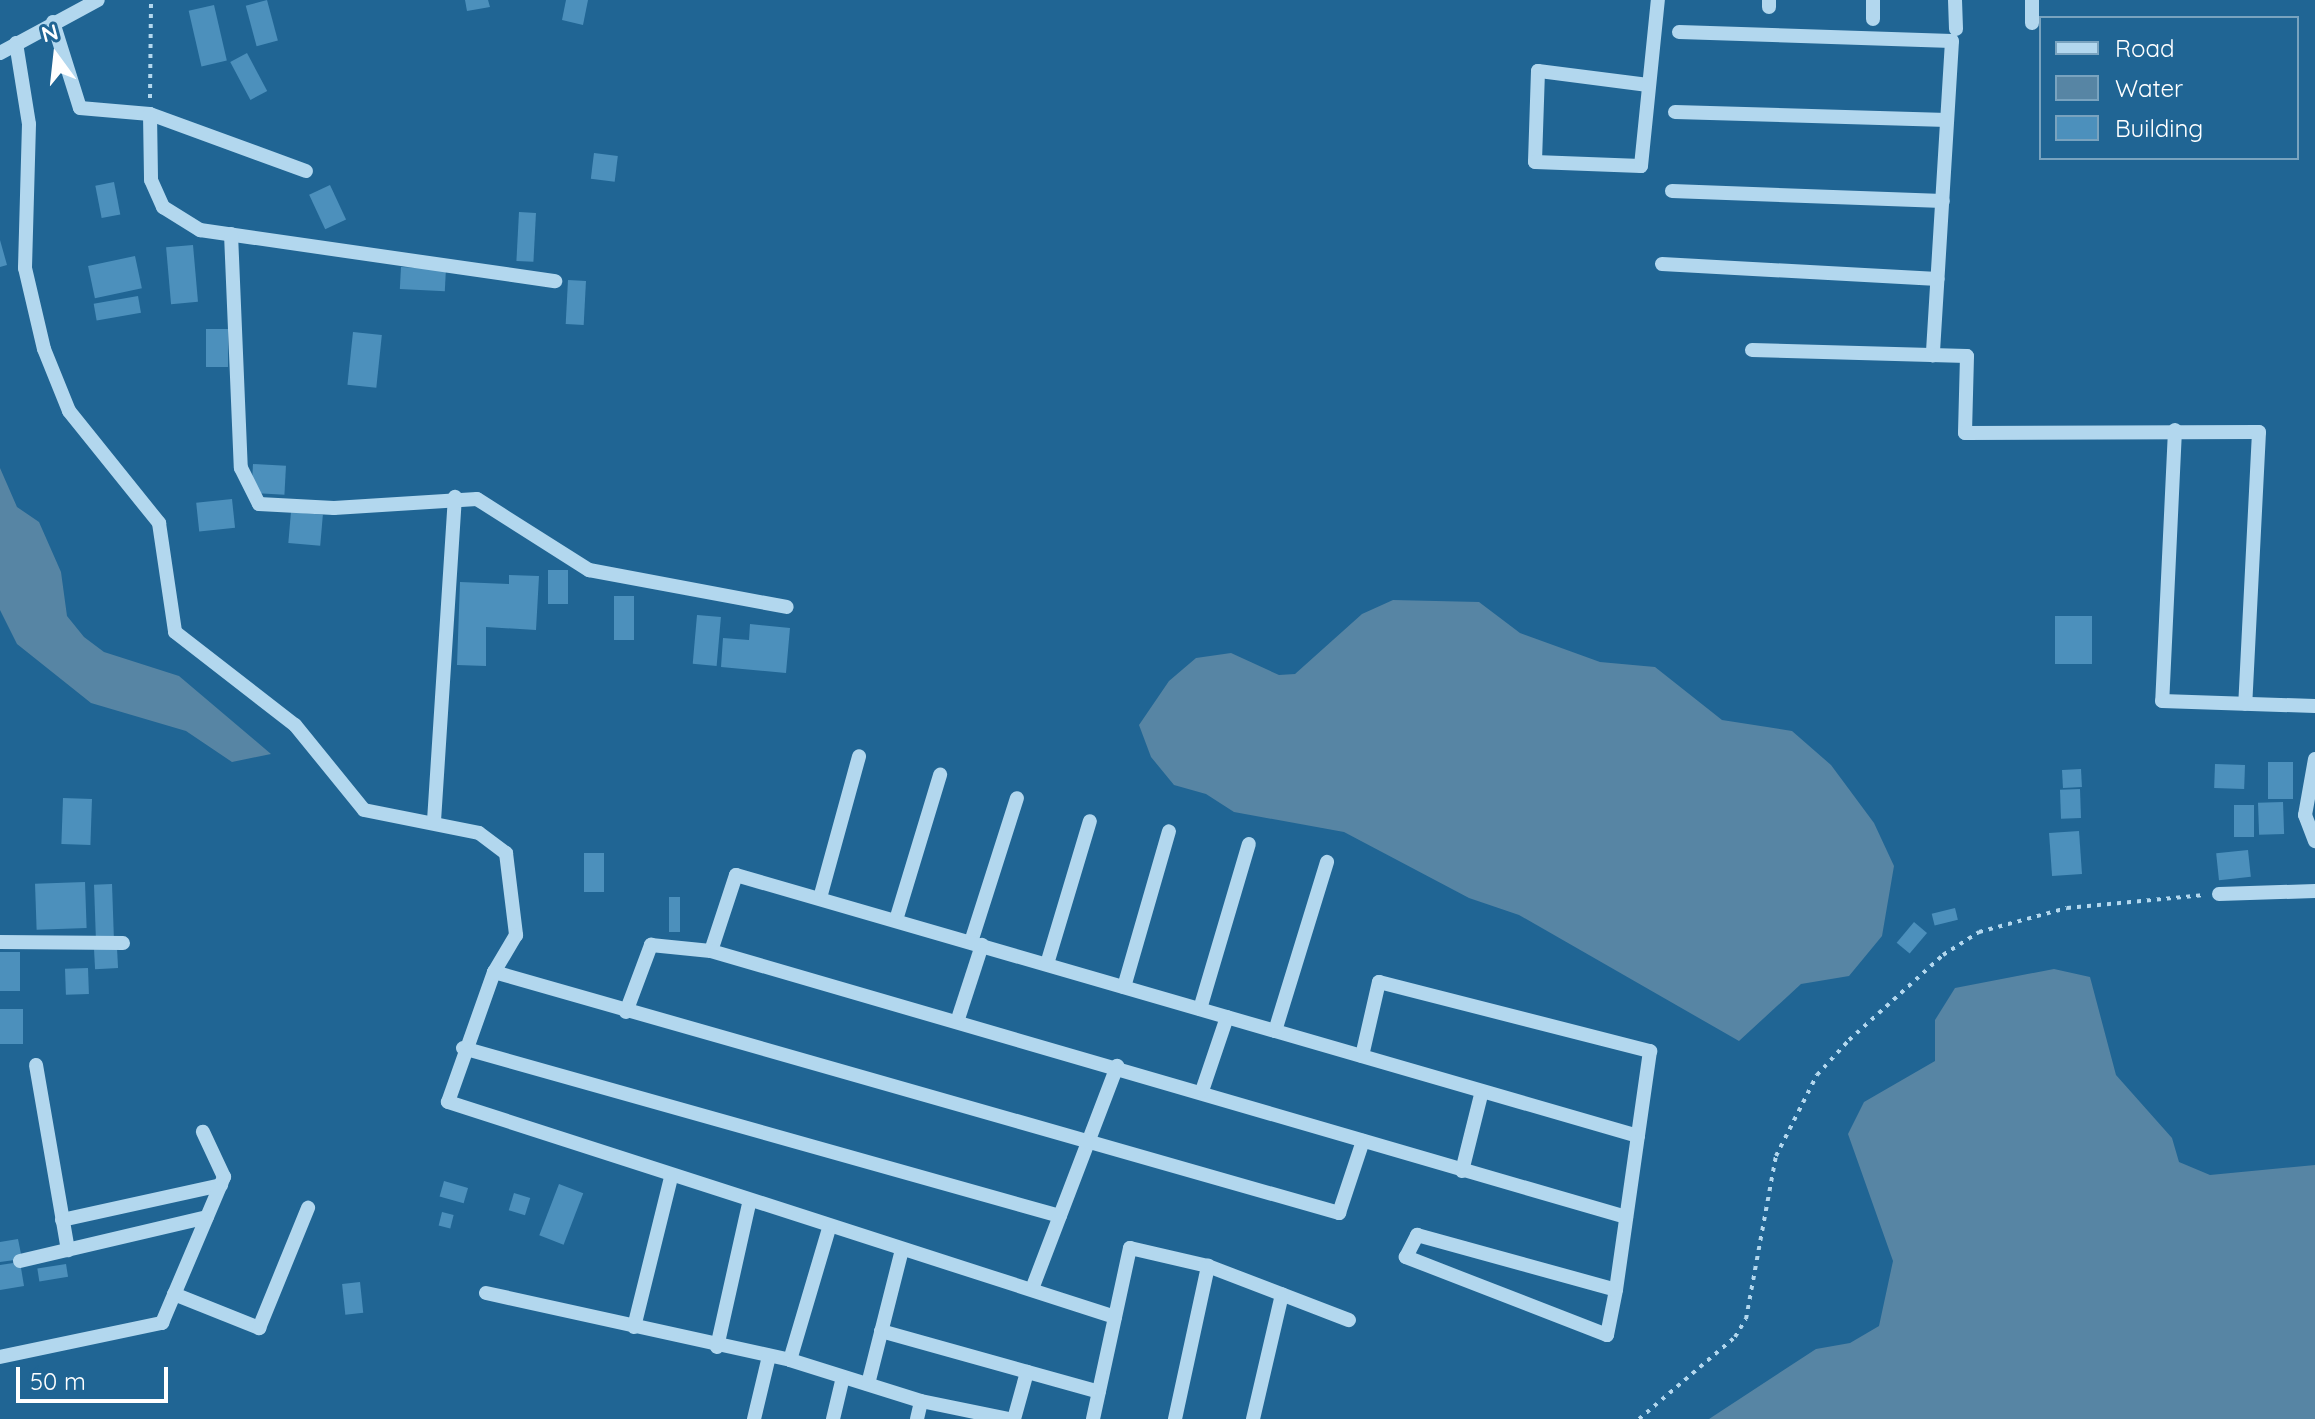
<!DOCTYPE html>
<html>
<head>
<meta charset="utf-8">
<style>
  body { margin:0 }
  #map { position:relative; width:2315px; height:1419px; overflow:hidden; background:#206594; font-family:Quicksand,sans-serif }
  div>[style] { position:absolute }
  [style*='--x'] { left:calc(var(--x)*1px); top:calc(var(--y)*1px); width:calc(var(--w)*1px); rotate:calc(var(--a)*1deg) }
  .water>* { inset:0; background:#5785a4 }
  .building>* { inset:0; background:#4c90bc; transform-origin:0 0 }
  .path>* { height:4px; margin-top:-2px; transform-origin:0; background:repeating-linear-gradient(90deg,#b2d7ee 0 4px,transparent 0 10px) }
  .minor>* { height:14px; margin:-7px; padding:0 7px; transform-origin:7px; border-radius:7px; background:#b2d7ee }
  span { translate:-50% -50%; white-space:nowrap; text-align:center; line-height:1.15; -webkit-text-stroke:6px #206594; paint-order:stroke }
  .legend { position:absolute; left:2039px; top:16px; width:260px; height:144px; box-sizing:border-box; background:#206594; border:2px solid #79a3bf; margin:0; padding:10px 14px; list-style:none; font-size:24px; color:#fff }
  .legend li { display:flex; align-items:center; gap:16px; height:40px }
  .legend b { width:40px; border:2px solid #79a3bf }
  .north { position:absolute; left:16px; top:16px; width:80px; height:80px; -webkit-text-stroke:6px #206594; paint-order:stroke; rotate:345deg; font-size:22px; font-weight:700; line-height:32px; text-align:center; color:#fff }
  .north::after { content:''; display:block; margin:auto; width:28px; height:36px; background:#fff; clip-path:polygon(50% 0,100% 100%,50% 72%,0 100%) }
  .scale { position:absolute; left:16px; top:1367px; width:152px; height:36px; box-sizing:border-box; border:4px solid #fff; border-top:0; padding-left:10px; font-size:24px; line-height:28px; white-space:nowrap; color:#fff; -webkit-text-stroke:6px #206594; paint-order:stroke }
</style>
</head>
<body>
<div id="map">
  <div class="water">
    <div style="clip-path:polygon(0 468px,17px 507px,39px 522px,61px 572px,67px 616px,84px 637px,104px 652px,179px 676px,271px 754px,232px 762px,186px 731px,91px 703px,17px 644px,0 610px)"></div>
    <div style="clip-path:polygon(1393px 600px,1479px 602px,1520px 633px,1600px 662px,1655px 667px,1722px 720px,1792px 731px,1831px 765px,1874px 823px,1894px 866px,1882px 936px,1849px 976px,1801px 984px,1739px 1041px,1519px 915px,1469px 898px,1344px 832px,1234px 812px,1206px 794px,1174px 785px,1151px 757px,1139px 725px,1169px 681px,1196px 658px,1231px 653px,1279px 675px,1295px 674px,1362px 614px)"></div>
    <div style="clip-path:polygon(2054px 969px,2090px 977px,2116px 1075px,2172px 1138px,2179px 1162px,2210px 1175px,2315px 1165px,2315px 1419px,1709px 1419px,1816px 1349px,1850px 1343px,1879px 1326px,1893px 1261px,1848px 1134px,1864px 1102px,1935px 1061px,1935px 1020px,1955px 988px)"></div>
  </div>
  <div class="building">
    <div style="left:267px;top:0;width:42px;height:22px;rotate:75deg"></div>
    <div style="clip-path:polygon(465px 0,488px 0,490px 7px,467px 11px)"></div>
    <div style="clip-path:polygon(566px 0,588px 0,583px 25px,562px 20px)"></div>
    <div style="left:214px;top:5px;width:57px;height:26px;rotate:77deg"></div>
    <div style="left:247px;top:53px;width:43px;height:19px;rotate:62deg"></div>
    <div style="left:594px;top:153px;width:24px;height:26px;rotate:7deg"></div>
    <div style="left:114px;top:182px;width:33px;height:19px;rotate:79deg"></div>
    <div style="left:330px;top:185px;width:38px;height:23px;rotate:65deg"></div>
    <div style="left:519px;top:212px;width:17px;height:49px;rotate:3deg"></div>
    <div style="clip-path:polygon(0 240px,7px 265px,0 267px)"></div>
    <div style="left:193px;top:245px;width:57px;height:27px;rotate:85deg"></div>
    <div style="left:135px;top:256px;width:33px;height:48px;rotate:78deg"></div>
    <div style="left:401px;top:267px;width:45px;height:22px;rotate:3deg"></div>
    <div style="left:568px;top:280px;width:18px;height:44px;rotate:3deg"></div>
    <div style="left:138px;top:296px;width:17px;height:45px;rotate:80deg"></div>
    <div style="left:206px;top:329px;width:22px;height:38px"></div>
    <div style="left:353px;top:332px;width:29px;height:53px;rotate:6deg"></div>
    <div style="left:253px;top:464px;width:33px;height:29px;rotate:3deg"></div>
    <div style="left:232px;top:499px;width:29px;height:36px;rotate:84deg"></div>
    <div style="left:291px;top:512px;width:32px;height:31px;rotate:5deg"></div>
    <div style="left:548px;top:570px;width:20px;height:34px"></div>
    <div style="clip-path:polygon(509px 575px,539px 576px,536px 630px,486px 627px,486px 666px,457px 665px,460px 582px,509px 584px)"></div>
    <div style="left:634px;top:596px;width:44px;height:20px;rotate:90deg"></div>
    <div style="left:697px;top:615px;width:24px;height:49px;rotate:5deg"></div>
    <div style="left:2055px;top:616px;width:37px;height:48px"></div>
    <div style="clip-path:polygon(750px 624px,790px 628px,786px 673px,721px 667px,723px 638px,749px 640px)"></div>
    <div style="left:2268px;top:762px;width:25px;height:37px"></div>
    <div style="left:2215px;top:764px;width:30px;height:24px;rotate:2deg"></div>
    <div style="left:2081px;top:769px;width:18px;height:19px;rotate:87deg"></div>
    <div style="left:2080px;top:789px;width:29px;height:20px;rotate:88deg"></div>
    <div style="left:63px;top:798px;width:29px;height:46px;rotate:2deg"></div>
    <div style="left:2283px;top:802px;width:32px;height:25px;rotate:88deg"></div>
    <div style="left:2234px;top:805px;width:20px;height:32px"></div>
    <div style="left:2079px;top:831px;width:43px;height:30px;rotate:86deg"></div>
    <div style="left:2248px;top:850px;width:27px;height:32px;rotate:84deg"></div>
    <div style="left:584px;top:853px;width:20px;height:39px"></div>
    <div style="left:85px;top:882px;width:46px;height:50px;rotate:88deg"></div>
    <div style="left:112px;top:884px;width:52px;height:18px;rotate:88deg"></div>
    <div style="left:669px;top:897px;width:11px;height:35px"></div>
    <div style="left:1955px;top:908px;width:12px;height:24px;rotate:76deg"></div>
    <div style="left:1914px;top:922px;width:17px;height:27px;rotate:40deg"></div>
    <div style="left:117px;top:948px;width:20px;height:23px;rotate:87deg"></div>
    <div style="left:0;top:952px;width:20px;height:39px"></div>
    <div style="left:88px;top:968px;width:26px;height:23px;rotate:88deg"></div>
    <div style="left:0;top:1009px;width:23px;height:35px"></div>
    <div style="left:444px;top:1181px;width:25px;height:16px;rotate:16deg"></div>
    <div style="left:559px;top:1184px;width:26px;height:55px;rotate:21deg"></div>
    <div style="left:514px;top:1193px;width:17px;height:18px;rotate:17deg"></div>
    <div style="left:442px;top:1212px;width:12px;height:14px;rotate:14deg"></div>
    <div style="clip-path:polygon(18px 1239px,22px 1259px,0 1262px,0 1242px)"></div>
    <div style="clip-path:polygon(20px 1262px,24px 1286px,0 1290px,0 1265px)"></div>
    <div style="left:66px;top:1264px;width:13px;height:29px;rotate:81deg"></div>
    <div style="left:360px;top:1282px;width:31px;height:18px;rotate:84deg"></div>
  </div>
  <div class="path">
    <div style="--x:150;--y:98;--w:98;--a:-89.4"></div>
    <div style="--x:1639;--y:1419;--w:126;--a:-40.5"></div>
    <div style="--x:1735;--y:1337;--w:21;--a:-59"></div>
    <div style="--x:1746;--y:1319;--w:166;--a:-79.6"></div>
    <div style="--x:1776;--y:1156;--w:91;--a:-63.2"></div>
    <div style="--x:1817;--y:1075;--w:47;--a:-47.6"></div>
    <div style="--x:1849;--y:1040;--w:127;--a:-42.1"></div>
    <div style="--x:1943;--y:955;--w:43;--a:-32.6"></div>
    <div style="--x:1979;--y:932;--w:91;--a:-15.3"></div>
    <div style="--x:2067;--y:908;--w:138;--a:-5.4"></div>
  </div>
  <div class="minor">
    <div style="--x:1873;--y:0;--w:19;--a:90"></div>
    <div style="--x:1955;--y:0;--w:29;--a:88"></div>
    <div style="--x:2032;--y:0;--w:23;--a:90"></div>
    <div style="--x:1769;--y:7;--w:7;--a:-90"></div>
    <div style="--x:53;--y:22;--w:90;--a:72.6"></div>
    <div style="--x:80;--y:108;--w:70;--a:4.9"></div>
    <div style="--x:150;--y:114;--w:166;--a:20.1"></div>
    <div style="--x:1679;--y:32;--w:273;--a:1.9"></div>
    <div style="--x:1952;--y:41;--w:315;--a:93.5"></div>
    <div style="--x:16;--y:43;--w:82;--a:80.9"></div>
    <div style="--x:29;--y:124;--w:144;--a:91.6"></div>
    <div style="--x:25;--y:268;--w:83;--a:76.8"></div>
    <div style="--x:44;--y:349;--w:67;--a:68"></div>
    <div style="--x:69;--y:411;--w:144;--a:51.2"></div>
    <div style="--x:159;--y:523;--w:110;--a:81.6"></div>
    <div style="--x:175;--y:632;--w:152;--a:37.8"></div>
    <div style="--x:295;--y:725;--w:109;--a:50.9"></div>
    <div style="--x:364;--y:810;--w:117;--a:11.3"></div>
    <div style="--x:479;--y:833;--w:34;--a:37"></div>
    <div style="--x:506;--y:853;--w:83;--a:83"></div>
    <div style="--x:516;--y:935;--w:43;--a:120.7"></div>
    <div style="--x:0;--y:53;--w:111;--a:-28.4"></div>
    <div style="--x:1648;--y:85;--w:111;--a:-172.7"></div>
    <div style="--x:1538;--y:71;--w:91;--a:91.9"></div>
    <div style="--x:1535;--y:162;--w:106;--a:2.2"></div>
    <div style="--x:1641;--y:166;--w:167;--a:-84.2"></div>
    <div style="--x:1675;--y:112;--w:272;--a:1.7"></div>
    <div style="--x:150;--y:114;--w:66;--a:89.1"></div>
    <div style="--x:151;--y:180;--w:30;--a:66"></div>
    <div style="--x:163;--y:207;--w:44;--a:31.9"></div>
    <div style="--x:200;--y:230;--w:359;--a:8.2"></div>
    <div style="--x:1672;--y:191;--w:271;--a:2.1"></div>
    <div style="--x:231;--y:234;--w:234;--a:87.6"></div>
    <div style="--x:241;--y:468;--w:40;--a:63.4"></div>
    <div style="--x:259;--y:504;--w:75;--a:3.1"></div>
    <div style="--x:334;--y:508;--w:143;--a:-3.6"></div>
    <div style="--x:477;--y:499;--w:133;--a:32.4"></div>
    <div style="--x:589;--y:570;--w:201;--a:10.6"></div>
    <div style="--x:1662;--y:264;--w:276;--a:3.1"></div>
    <div style="--x:1752;--y:350;--w:215;--a:1.6"></div>
    <div style="--x:1967;--y:356;--w:77;--a:91.5"></div>
    <div style="--x:1965;--y:433;--w:294;--a:-0.2"></div>
    <div style="--x:2259;--y:432;--w:272;--a:92.9"></div>
    <div style="--x:2175;--y:430;--w:271;--a:92.7"></div>
    <div style="--x:2162;--y:701;--w:153;--a:1.9"></div>
    <div style="--x:2315;--y:759;--w:57;--a:100.1"></div>
    <div style="--x:2305;--y:815;--w:28;--a:69"></div>
    <div style="--x:434;--y:821;--w:325;--a:-86.3"></div>
    <div style="--x:2219;--y:894;--w:96;--a:-1.8"></div>
    <div style="--x:820;--y:898;--w:147;--a:-74.6"></div>
    <div style="--x:896;--y:920;--w:152;--a:-73.1"></div>
    <div style="--x:0;--y:942;--w:123;--a:0.5"></div>
    <div style="--x:971;--y:942;--w:151;--a:-72.3"></div>
    <div style="--x:711;--y:951;--w:80;--a:-71.8"></div>
    <div style="--x:736;--y:875;--w:939;--a:16.14"></div>
    <div style="--x:1047;--y:964;--w:149;--a:-73.3"></div>
    <div style="--x:1124;--y:987;--w:162;--a:-73.9"></div>
    <div style="--x:1200;--y:1009;--w:172;--a:-73.5"></div>
    <div style="--x:626;--y:1012;--w:72;--a:-69.5"></div>
    <div style="--x:651;--y:945;--w:60;--a:5.7"></div>
    <div style="--x:711;--y:951;--w:953;--a:16.21"></div>
    <div style="--x:958;--y:1019;--w:78;--a:-72"></div>
    <div style="--x:1275;--y:1031;--w:177;--a:-72.9"></div>
    <div style="--x:463;--y:1048;--w:620;--a:15.72"></div>
    <div style="--x:1362;--y:1056;--w:76;--a:-77.1"></div>
    <div style="--x:1379;--y:982;--w:280;--a:14.3"></div>
    <div style="--x:1650;--y:1051;--w:241;--a:98.1"></div>
    <div style="--x:1616;--y:1290;--w:46;--a:101.3"></div>
    <div style="--x:1607;--y:1335;--w:216;--a:-158.8"></div>
    <div style="--x:1406;--y:1257;--w:25;--a:-63"></div>
    <div style="--x:1417;--y:1235;--w:206;--a:15.4"></div>
    <div style="--x:36;--y:1065;--w:188;--a:80.2"></div>
    <div style="--x:1202;--y:1091;--w:78;--a:-71.3"></div>
    <div style="--x:1462;--y:1171;--w:82;--a:-76"></div>
    <div style="--x:62;--y:1220;--w:163;--a:-12.4"></div>
    <div style="--x:20;--y:1261;--w:192;--a:-13.2"></div>
    <div style="--x:1032;--y:1289;--w:239;--a:-69.1"></div>
    <div style="--x:486;--y:1293;--w:311;--a:12.4"></div>
    <div style="--x:790;--y:1360;--w:137;--a:17.4"></div>
    <div style="--x:174;--y:1294;--w:92;--a:21.8"></div>
    <div style="--x:259;--y:1328;--w:130;--a:-67.8"></div>
    <div style="--x:1115;--y:1317;--w:701;--a:-162.13"></div>
    <div style="--x:448;--y:1102;--w:138;--a:-70.5"></div>
    <div style="--x:494;--y:972;--w:879;--a:15.92"></div>
    <div style="--x:1339;--y:1213;--w:76;--a:-71.6"></div>
    <div style="--x:634;--y:1327;--w:154;--a:-76.1"></div>
    <div style="--x:881;--y:1331;--w:226;--a:15.6"></div>
    <div style="--x:717;--y:1347;--w:147;--a:-77.4"></div>
    <div style="--x:0;--y:1357;--w:166;--a:-11.9"></div>
    <div style="--x:162;--y:1323;--w:159;--a:-67"></div>
    <div style="--x:224;--y:1177;--w:50;--a:-115"></div>
    <div style="--x:790;--y:1360;--w:138;--a:-73.5"></div>
    <div style="--x:868;--y:1384;--w:138;--a:-75.8"></div>
    <div style="--x:754;--y:1419;--w:65;--a:-76.6"></div>
    <div style="--x:833;--y:1419;--w:43;--a:-76.6"></div>
    <div style="--x:917;--y:1419;--w:18;--a:-77"></div>
    <div style="--x:921;--y:1401;--w:90;--a:11.6"></div>
    <div style="--x:1014;--y:1419;--w:49;--a:-74.5"></div>
    <div style="--x:1093;--y:1419;--w:175;--a:-77.8"></div>
    <div style="--x:1130;--y:1248;--w:80;--a:13"></div>
    <div style="--x:1208;--y:1266;--w:151;--a:21"></div>
    <div style="--x:1175;--y:1419;--w:157;--a:-77.8"></div>
    <div style="--x:1253;--y:1419;--w:128;--a:-76.9"></div>
  </div>
  <ul class="legend">
  <li><b style="height:10px;background:#b2d7ee"></b>Road</li>
  <li><b style="height:22px;background:#5785a4"></b>Water</li>
  <li><b style="height:22px;background:#4c90bc"></b>Building</li>
  </ul>
  <div class="north">N</div>
  <div class="scale">50 m</div>
</div>
</body>
</html>
